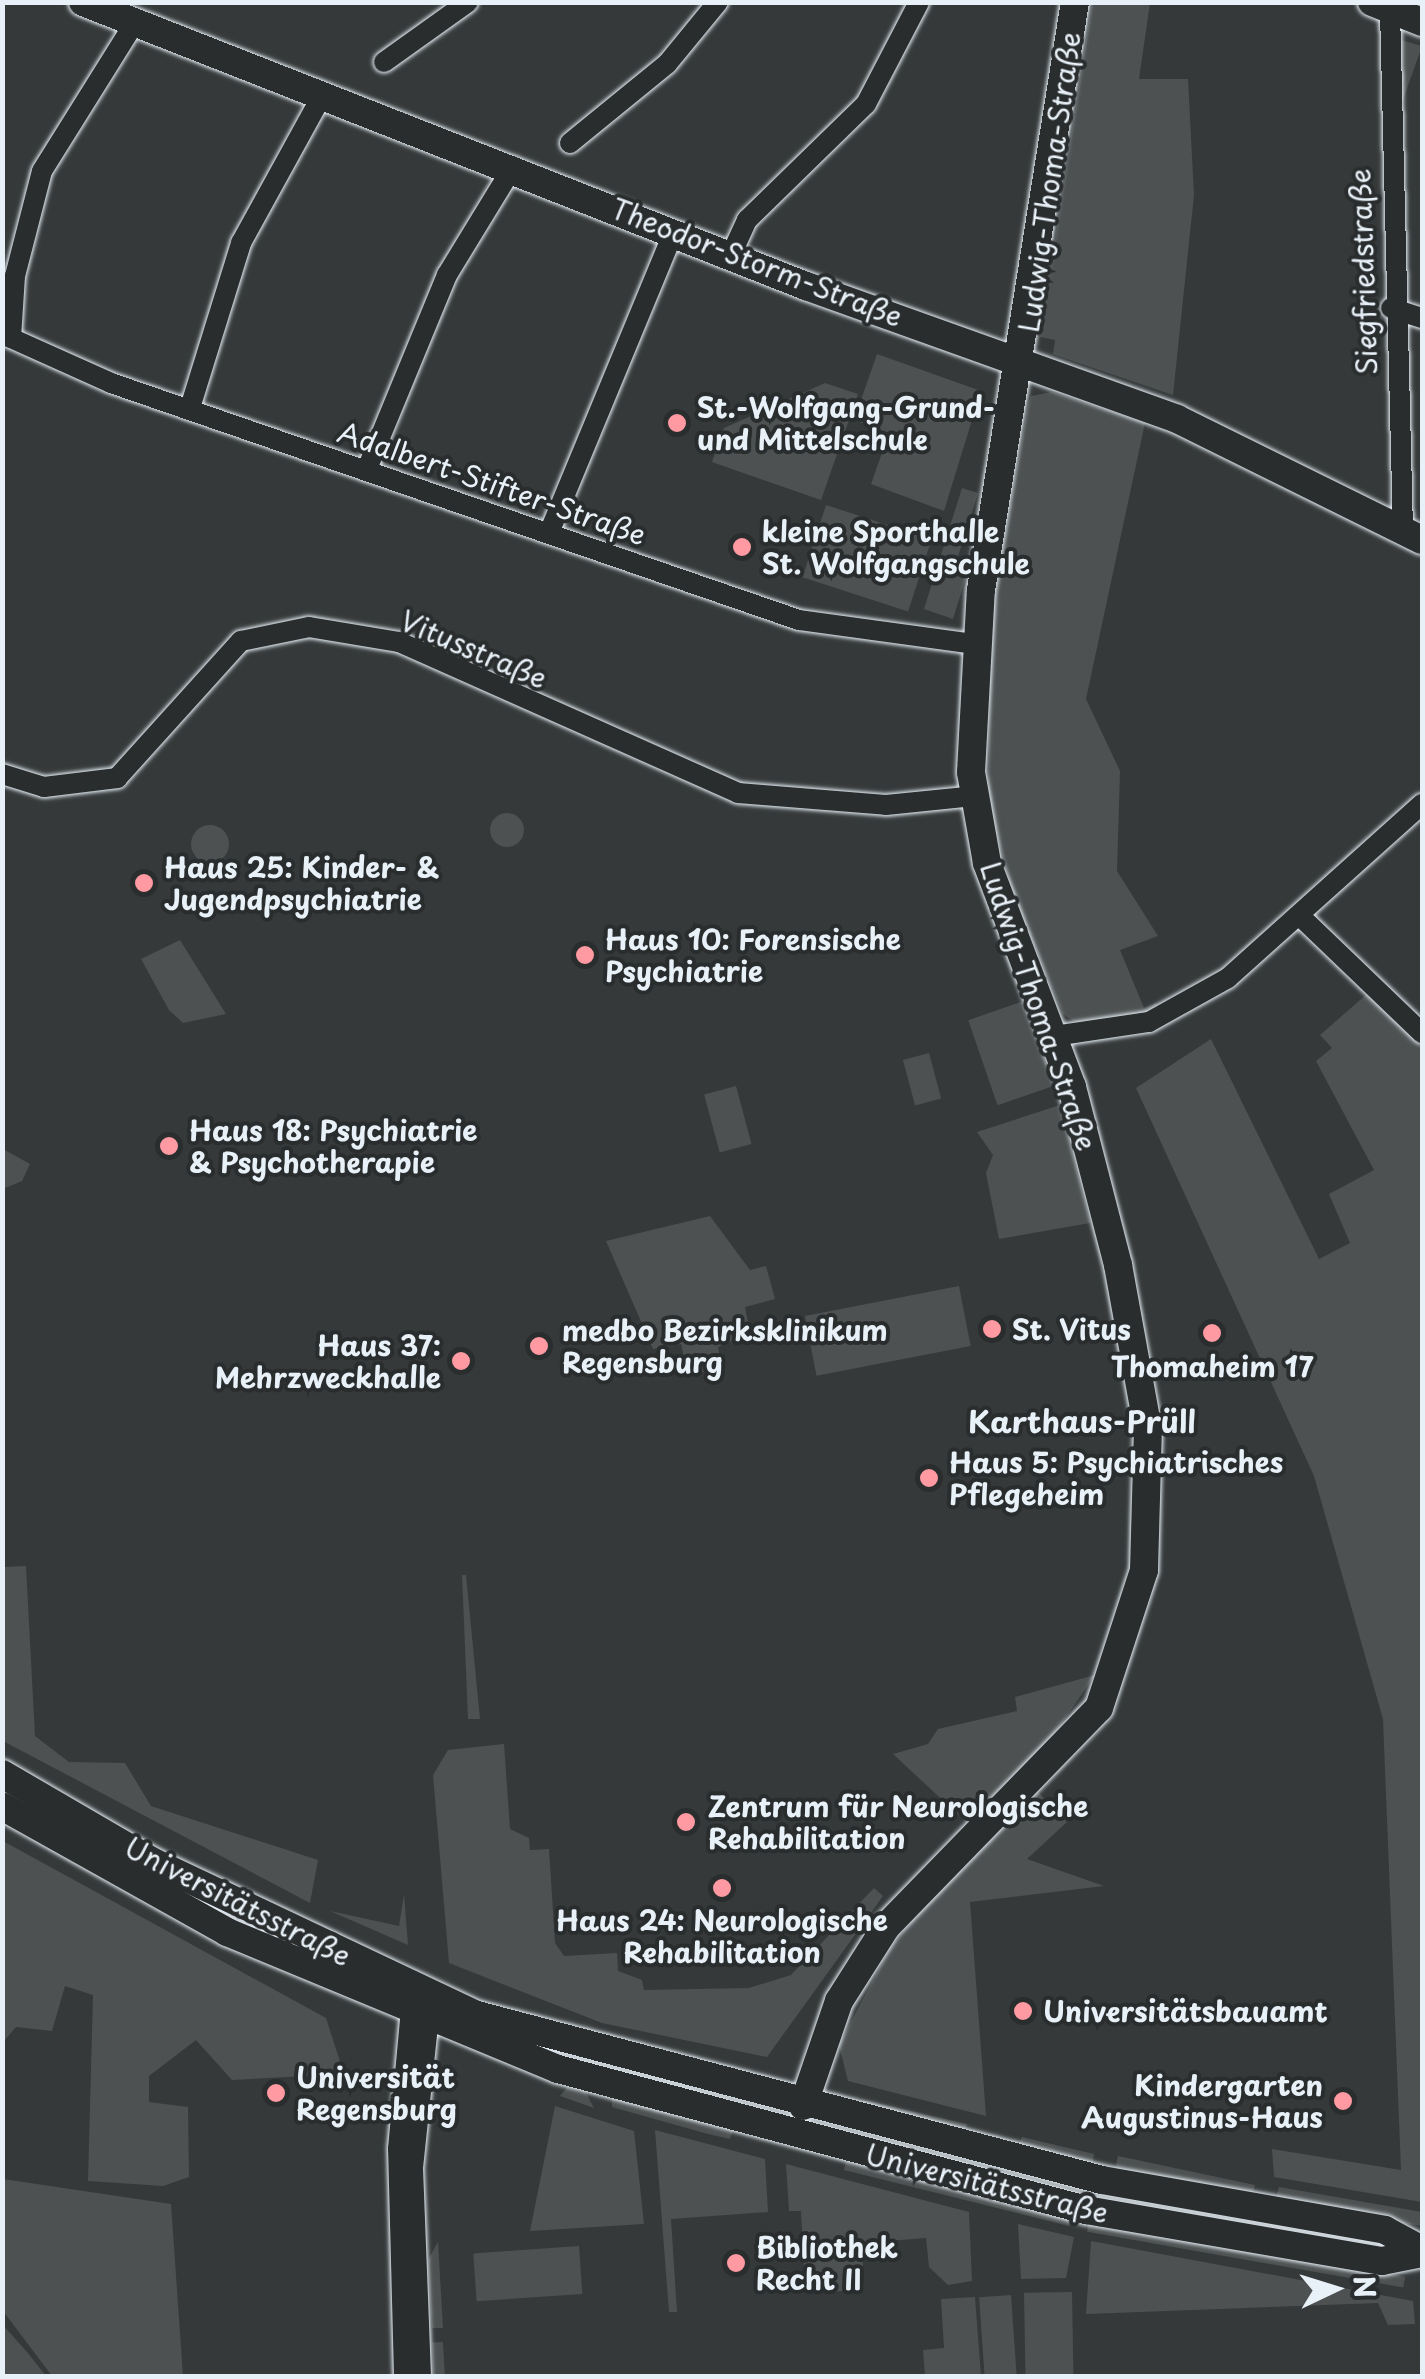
<!DOCTYPE html>
<html>
<head>
<meta charset="utf-8">
<style>
  body { margin:0 }
  #map { position:relative; width:1425px; height:2379px; overflow:hidden; background:#35393a; font-family:"Playpen Sans",sans-serif }
  div>[style] { position:absolute }
  [style*='--x'] { left:calc(var(--x)*1px); top:calc(var(--y)*1px); width:calc(var(--w)*1px); rotate:calc(var(--a)*1deg) }
  .green>* { inset:0; background:#4d5152; transform-origin:0 0 }
  .round { border-radius:50% }
  .roads { filter:drop-shadow(0 0 2px #e8f1f8) drop-shadow(0 0 2px #e8f1f8) }
  .street>* { height:20px; margin:-10px; padding:0 10px; transform-origin:10px; border-radius:10px; background:#2a2d2e }
  .secondary>* { height:28px; margin:-14px; padding:0 14px; transform-origin:14px; border-radius:14px; background:#2a2d2e }
  .dots>* { width:28px; height:28px; translate:-50% -50%; box-sizing:border-box; border:5px solid #2a2d2e; border-radius:50% }
  span { translate:-50% -50%; white-space:nowrap; text-align:center; line-height:1.15; -webkit-text-stroke:8px #2a2d2e; paint-order:stroke }
  .street-label { font-size:28px; color:#e8f1f8 }
  .poi-label { font-size:28px; color:#e8f1f8; font-weight:700 }
  .left { translate:0 -50%; text-align:left }
  .right { translate:-100% -50%; text-align:right }
  .neighbourhood-label { font-size:30px; color:#e8f1f8; font-weight:700 }
  .frame { position:absolute; inset:0; border:5px solid #e8f1f8; pointer-events:none }
  .north { position:absolute; left:1285px; top:2239px; width:100px; height:100px; -webkit-text-stroke:8px #2a2d2e; paint-order:stroke; rotate:86deg; font-size:28px; font-weight:700; line-height:40px; text-align:center; color:#e8f1f8 }
  .north::after { content:''; display:block; margin:auto; width:35px; height:45px; background:#e8f1f8; clip-path:polygon(50% 0,100% 100%,50% 72%,0 100%) }
</style>
</head>
<body>
<div id="map">
  <div class="green">
    <div style="clip-path:polygon(1092px 3px,1150px 3px,1139px 79px,1188px 79px,1194px 195px,1173px 395px,1053px 354px,1055px 340px,1040px 337px)"></div>
    <div style="clip-path:polygon(1401px 40px,1422px 46px,1403px 100px,1402px 99px)"></div>
    <div style="clip-path:polygon(877px 354px,981px 391px,944px 511px,871px 484px,889px 433px,854px 420px)"></div>
    <div style="clip-path:polygon(825px 383px,858px 394px,821px 500px,712px 462px,724px 428px)"></div>
    <div style="clip-path:polygon(1052px 392px,1145px 423px,1086px 699px,1120px 771px,1117px 871px,1158px 936px,1120px 950px,1144px 1008px,1156px 1003px,1160px 1011px,1076px 1023px,1063px 1014px,1013px 893px,988px 802px,991px 618px,1028px 405px,1031px 396px)"></div>
    <div style="clip-path:polygon(962px 488px,978px 493px,954px 569px,967px 574px,953px 619px,924px 609px)"></div>
    <div style="left:826px;top:505px;width:111px;height:76px;rotate:18deg"></div>
    <div class="round" style="left:490px;top:813px;width:34px;height:34px"></div>
    <div class="round" style="left:191px;top:825px;width:38px;height:38px"></div>
    <div style="clip-path:polygon(180px 940px,226px 1014px,183px 1023px,169px 1010px,141px 959px)"></div>
    <div style="clip-path:polygon(1367px 994px,1422px 1047px,1422px 2202px,1274px 2177px,1272px 2149px,1401px 2170px,1383px 1719px,1314px 1476px,1136px 1088px,1211px 1039px,1319px 1259px,1350px 1243px,1329px 1194px,1374px 1170px,1316px 1061px,1332px 1048px,1320px 1035px)"></div>
    <div style="left:1024px;top:1001px;width:90px;height:59px;rotate:71deg"></div>
    <div style="left:929px;top:1053px;width:47px;height:27px;rotate:75deg"></div>
    <div style="left:736px;top:1086px;width:60px;height:33px;rotate:75deg"></div>
    <div style="clip-path:polygon(1060px 1105px,1090px 1223px,999px 1239px,986px 1173px,993px 1155px,977px 1132px)"></div>
    <div style="clip-path:polygon(3px 1149px,30px 1164px,22px 1181px,3px 1189px)"></div>
    <div style="clip-path:polygon(710px 1216px,750px 1270px,766px 1266px,775px 1299px,745px 1307px,750px 1333px,718px 1347px,722px 1368px,688px 1375px,681px 1344px,653px 1349px,606px 1241px)"></div>
    <div style="left:959px;top:1286px;width:61px;height:157px;rotate:79deg"></div>
    <div style="clip-path:polygon(26px 1566px,35px 1736px,69px 1762px,125px 1763px,151px 1806px,318px 1860px,310px 1903px,3px 1741px,3px 1567px)"></div>
    <div style="clip-path:polygon(462px 1575px,466px 1575px,480px 1719px,468px 1719px)"></div>
    <div style="clip-path:polygon(1095px 1675px,1052px 1737px,966px 1822px,893px 1754px,928px 1744px,938px 1729px,1017px 1711px,1015px 1697px)"></div>
    <div style="clip-path:polygon(504px 1744px,510px 1829px,529px 1838px,530px 1850px,549px 1849px,555px 1943px,564px 1956px,617px 1953px,618px 1971px,642px 1980px,644px 1990px,749px 1988px,791px 1975px,874px 1888px,883px 1896px,767px 2057px,602px 2023px,449px 1963px,433px 1775px,448px 1750px)"></div>
    <div style="clip-path:polygon(1037px 1791px,1067px 1822px,1027px 1859px,1104px 1886px,970px 1902px,986px 2116px,848px 2081px,839px 2045px,890px 1948px,952px 1872px)"></div>
    <div style="clip-path:polygon(3px 1841px,326px 2018px,344px 2074px,232px 2080px,196px 2040px,149px 2076px,149px 2102px,188px 2107px,189px 2177px,163px 2186px,88px 2181px,93px 1995px,65px 1986px,52px 2031px,16px 2027px,3px 2042px)"></div>
    <div style="clip-path:polygon(404px 1894px,408px 1945px,330px 1911px,399px 1926px)"></div>
    <div style="clip-path:polygon(586px 2063px,670px 2080px,741px 2106px)"></div>
    <div style="clip-path:polygon(570px 2084px,584px 2089px,594px 2108px,560px 2096px)"></div>
    <div style="clip-path:polygon(612px 2098px,719px 2126px,733px 2130px,730px 2139px,708px 2134px,612px 2107px)"></div>
    <div style="clip-path:polygon(863px 2100px,967px 2124px,965px 2132px,862px 2105px)"></div>
    <div style="clip-path:polygon(555px 2106px,634px 2131px,644px 2224px,530px 2231px)"></div>
    <div style="clip-path:polygon(655px 2130px,765px 2159px,768px 2212px,671px 2219px,677px 2312px,669px 2312px)"></div>
    <div style="clip-path:polygon(856px 2133px,1081px 2187px,1079px 2199px,854px 2142px)"></div>
    <div style="clip-path:polygon(1022px 2137px,1094px 2154px,1092px 2167px,1018px 2146px)"></div>
    <div style="left:1118px;top:2156px;width:140px;height:17px;rotate:12deg"></div>
    <div style="clip-path:polygon(846px 2161px,1070px 2219px,1069px 2226px,844px 2170px)"></div>
    <div style="clip-path:polygon(786px 2164px,969px 2212px,972px 2281px,948px 2285px,929px 2267px,926px 2238px,862px 2243px,864px 2290px,805px 2293px,801px 2211px,789px 2211px)"></div>
    <div style="clip-path:polygon(3px 2179px,171px 2204px,183px 2376px,52px 2376px,3px 2311px)"></div>
    <div style="clip-path:polygon(1279px 2187px,1422px 2212px,1422px 2226px,1274px 2204px)"></div>
    <div style="clip-path:polygon(1098px 2188px,1387px 2240px,1387px 2246px,1095px 2201px)"></div>
    <div style="left:1089px;top:2221px;width:321px;height:11px;rotate:10deg"></div>
    <div style="clip-path:polygon(1018px 2224px,1074px 2237px,1066px 2278px,1021px 2279px)"></div>
    <div style="clip-path:polygon(1091px 2241px,1413px 2301px,1415px 2324px,1388px 2325px,1378px 2303px,1086px 2314px)"></div>
    <div style="clip-path:polygon(438px 2242px,443px 2328px,432px 2328px,428px 2260px)"></div>
    <div style="left:579px;top:2246px;width:48px;height:106px;rotate:86deg"></div>
    <div style="left:1072px;top:2292px;width:84px;height:48px;rotate:89deg"></div>
    <div style="left:1011px;top:2295px;width:81px;height:32px;rotate:86deg"></div>
    <div style="clip-path:polygon(975px 2297px,981px 2376px,925px 2376px,923px 2350px,944px 2348px,941px 2299px)"></div>
    <div style="clip-path:polygon(2px 2324px,27px 2352px,46px 2376px,3px 2376px)"></div>
    <div style="left:443px;top:2342px;width:34px;height:11px;rotate:87deg"></div>
  </div>
  <div class="roads">
    <div class="street">
      <div style="--x:1390;--y:10;--w:522;--a:88.57"></div>
      <div style="--x:384;--y:62;--w:103;--a:-35.5"></div>
      <div style="--x:570;--y:143;--w:125;--a:-39.2"></div>
      <div style="--x:667;--y:64;--w:80;--a:-50.6"></div>
      <div style="--x:730;--y:257;--w:41;--a:-65.3"></div>
      <div style="--x:747;--y:220;--w:166;--a:-44.3"></div>
      <div style="--x:866;--y:104;--w:115;--a:-62.5"></div>
      <div style="--x:1391;--y:308;--w:33;--a:18"></div>
      <div style="--x:2;--y:334;--w:120;--a:24.2"></div>
      <div style="--x:111;--y:383;--w:728;--a:19.01"></div>
      <div style="--x:799;--y:620;--w:177;--a:7.8"></div>
      <div style="--x:11;--y:338;--w:62;--a:-86.3"></div>
      <div style="--x:15;--y:276;--w:108;--a:-75.6"></div>
      <div style="--x:42;--y:171;--w:176;--a:-58"></div>
      <div style="--x:190;--y:408;--w:173;--a:-72.8"></div>
      <div style="--x:241;--y:243;--w:170;--a:-61.2"></div>
      <div style="--x:367;--y:469;--w:210;--a:-67.6"></div>
      <div style="--x:447;--y:275;--w:127;--a:-58.6"></div>
      <div style="--x:549;--y:533;--w:325;--a:-67.5"></div>
      <div style="--x:2;--y:774;--w:44;--a:17.2"></div>
      <div style="--x:44;--y:787;--w:74;--a:-7"></div>
      <div style="--x:117;--y:778;--w:185;--a:-47.9"></div>
      <div style="--x:241;--y:641;--w:69;--a:-11.6"></div>
      <div style="--x:309;--y:627;--w:91;--a:9.5"></div>
      <div style="--x:399;--y:642;--w:371;--a:24"></div>
      <div style="--x:738;--y:793;--w:148;--a:4.6"></div>
      <div style="--x:886;--y:805;--w:88;--a:-5.8"></div>
      <div style="--x:1303;--y:919;--w:165;--a:43.8"></div>
      <div style="--x:1054;--y:1036;--w:96;--a:-8.4"></div>
      <div style="--x:1149;--y:1022;--w:90;--a:-29.1"></div>
      <div style="--x:1228;--y:978;--w:261;--a:-41.9"></div>
      <div style="--x:404;--y:2376;--w:227;--a:-91.5"></div>
      <div style="--x:398;--y:2149;--w:131;--a:-84.7"></div>
      <div style="--x:410;--y:2019;--w:24;--a:-57"></div>
      <div style="--x:421;--y:2376;--w:208;--a:-92.2"></div>
      <div style="--x:413;--y:2168;--w:163;--a:-84"></div>
    </div>
    <div class="secondary">
      <div style="--x:83;--y:2;--w:777;--a:21.45"></div>
      <div style="--x:806;--y:286;--w:394;--a:19.7"></div>
      <div style="--x:1177;--y:419;--w:273;--a:26.3"></div>
      <div style="--x:1372;--y:2;--w:54;--a:21.8"></div>
      <div style="--x:2;--y:1774;--w:177;--a:30.2"></div>
      <div style="--x:155;--y:1863;--w:356;--a:25.3"></div>
      <div style="--x:477;--y:2015;--w:646;--a:14.79"></div>
      <div style="--x:1102;--y:2180;--w:287;--a:10"></div>
      <div style="--x:1385;--y:2230;--w:42;--a:28.4"></div>
      <div style="--x:2;--y:1806;--w:258;--a:29.2"></div>
      <div style="--x:227;--y:1932;--w:358;--a:22.5"></div>
      <div style="--x:558;--y:2069;--w:547;--a:14.95"></div>
      <div style="--x:1086;--y:2210;--w:300;--a:9.8"></div>
      <div style="--x:1382;--y:2261;--w:41;--a:-11.3"></div>
      <div style="--x:803;--y:2106;--w:111;--a:-71.1"></div>
      <div style="--x:839;--y:2001;--w:88;--a:-57.6"></div>
      <div style="--x:886;--y:1927;--w:305;--a:-45.8"></div>
      <div style="--x:1099;--y:1708;--w:145;--a:-71.9"></div>
      <div style="--x:1144;--y:1570;--w:140;--a:-88.4"></div>
      <div style="--x:1148;--y:1430;--w:168;--a:-100.3"></div>
      <div style="--x:1118;--y:1265;--w:184;--a:-104.5"></div>
      <div style="--x:1072;--y:1087;--w:240;--a:-110.8"></div>
      <div style="--x:987;--y:863;--w:92;--a:-100"></div>
      <div style="--x:971;--y:772;--w:182;--a:-86.9"></div>
      <div style="--x:981;--y:590;--w:595;--a:-80.92"></div>
    </div>
  </div>
  <div class="dots">
    <div style="left:677px;top:423px;background:#ff9aa2"></div>
    <div style="left:742px;top:547px;background:#ff9aa2"></div>
    <div style="left:144px;top:883px;background:#ff9aa2"></div>
    <div style="left:585px;top:955px;background:#ff9aa2"></div>
    <div style="left:169px;top:1146px;background:#ff9aa2"></div>
    <div style="left:992px;top:1329px;background:#ff9aa2"></div>
    <div style="left:1212px;top:1333px;background:#ff9aa2"></div>
    <div style="left:539px;top:1346px;background:#ff9aa2"></div>
    <div style="left:461px;top:1361px;background:#ff9aa2"></div>
    <div style="left:929px;top:1478px;background:#ff9aa2"></div>
    <div style="left:686px;top:1822px;background:#ff9aa2"></div>
    <div style="left:722px;top:1888px;background:#ff9aa2"></div>
    <div style="left:1023px;top:2011px;background:#ff9aa2"></div>
    <div style="left:276px;top:2093px;background:#ff9aa2"></div>
    <div style="left:1343px;top:2101px;background:#ff9aa2"></div>
    <div style="left:736px;top:2263px;background:#ff9aa2"></div>
  </div>
  <div class="street-label">
    <span style="left:1049px;top:182px;rotate:-82deg">Ludwig-Thoma-Straße</span>
    <span style="left:757px;top:262px;rotate:21deg">Theodor-Storm-Straße</span>
    <span style="left:1363px;top:272px;rotate:-92deg">Siegfriedstraße</span>
    <span style="left:492px;top:483px;rotate:19deg">Adalbert-Stifter-Straße</span>
    <span style="left:474px;top:649px;rotate:23deg">Vitusstraße</span>
    <span style="left:1039px;top:1006px;rotate:71deg">Ludwig-Thoma-Straße</span>
    <span style="left:238px;top:1901px;rotate:27deg">Universitätsstraße</span>
    <span style="left:987px;top:2183px;rotate:14deg">Universitätsstraße</span>
  </div>
  <div class="poi-label">
    <span class="left" style="left:697px;top:423px">St.-Wolfgang-Grund-<br>und Mittelschule</span>
    <span class="left" style="left:762px;top:547px">kleine Sporthalle<br>St. Wolfgangschule</span>
    <span class="left" style="left:164px;top:883px">Haus 25: Kinder- &amp;<br>Jugendpsychiatrie</span>
    <span class="left" style="left:605px;top:955px">Haus 10: Forensische<br>Psychiatrie</span>
    <span class="left" style="left:189px;top:1146px">Haus 18: Psychiatrie<br>&amp; Psychotherapie</span>
    <span class="left" style="left:1012px;top:1329px">St. Vitus</span>
    <span class="left" style="left:562px;top:1346px">medbo Bezirksklinikum<br>Regensburg</span>
    <span class="right" style="left:441px;top:1361px">Haus 37:<br>Mehrzweckhalle</span>
    <span style="left:1212px;top:1366px">Thomaheim 17</span>
    <span class="left" style="left:949px;top:1478px">Haus 5: Psychiatrisches<br>Pflegeheim</span>
    <span class="left" style="left:708px;top:1822px">Zentrum für Neurologische<br>Rehabilitation</span>
    <span style="left:722px;top:1936px">Haus 24: Neurologische<br>Rehabilitation</span>
    <span class="left" style="left:1043px;top:2011px">Universitätsbauamt</span>
    <span class="left" style="left:296px;top:2093px">Universität<br>Regensburg</span>
    <span class="right" style="left:1323px;top:2101px">Kindergarten<br>Augustinus-Haus</span>
    <span class="left" style="left:756px;top:2263px">Bibliothek<br>Recht II</span>
  </div>
  <div class="neighbourhood-label">
    <span style="left:1082px;top:1421px">Karthaus-Prüll</span>
  </div>
  <div class="frame"></div>
  <div class="north">N</div>
</div>
</body>
</html>
